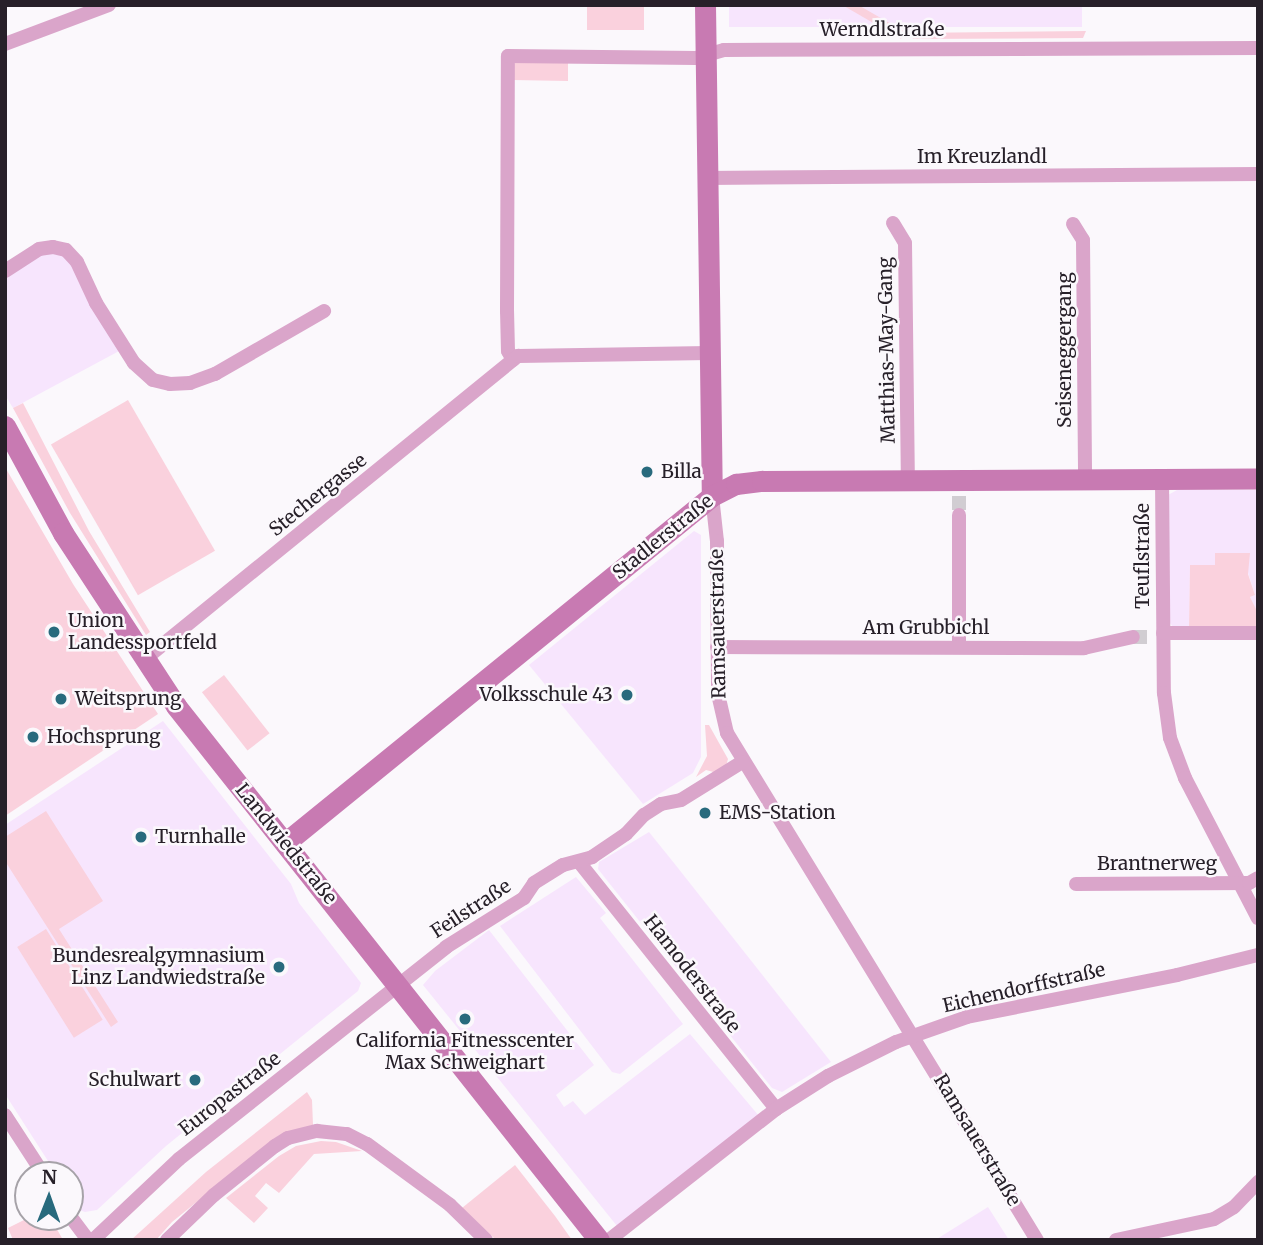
<!DOCTYPE html>
<html>
<head>
<meta charset="utf-8">
<style>
  body { margin:0 }
  #map { position:relative; width:1263px; height:1245px; overflow:hidden; background:#fbf8fc; font-family:Merriweather,serif }
  div>[style] { position:absolute }
  [style*='--x'] { left:calc(var(--x)*1px); top:calc(var(--y)*1px); width:calc(var(--w)*1px); rotate:calc(var(--a)*1deg) }
  .built>* { inset:0; background:#f7e5fd; transform-origin:0 0 }
  .green>* { inset:0; background:#fad1dd; transform-origin:0 0 }
  .street-tunnel>* { height:14px; margin-top:-7px; transform-origin:0; background:repeating-linear-gradient(90deg,#d1cdd2 0 14px,transparent 0 21px) }
  .street>* { height:14px; margin:-7px; padding:0 7px; transform-origin:7px; border-radius:7px; background:#daa5ca }
  .secondary>* { height:21px; margin:-10.5px; padding:0 10.5px; transform-origin:10.5px; border-radius:10.5px; background:#c87ab2 }
  .dots>* { width:19px; height:19px; translate:-50% -50%; box-sizing:border-box; border:4px solid #fbf8fc; border-radius:50% }
  span { translate:-50% -50%; white-space:nowrap; text-align:center; line-height:1.15; -webkit-text-stroke:5px #fbf8fc; paint-order:stroke }
  .street-label { font-size:19px; color:#272029 }
  .poi-label { font-size:19px; color:#272029 }
  .left { translate:0 -50%; text-align:left }
  .right { translate:-100% -50%; text-align:right }
  .frame { position:absolute; inset:0; border:7px solid #272029; pointer-events:none }
  .north { position:absolute; left:14px; top:1161px; width:70px; height:70px; box-sizing:border-box; background:#fbf8fc; border:2px solid #a6a2a8; border-radius:50%; rotate:1deg; font-size:19px; font-weight:700; line-height:28px; text-align:center; color:#272029 }
  .north::after { content:''; display:block; margin:auto; width:24px; height:32px; background:#286a7d; clip-path:polygon(50% 0,100% 100%,50% 72%,0 100%) }
</style>
</head>
<body>
<div id="map">
  <div class="built">
    <div style="left:729px;top:5px;width:353px;height:22px"></div>
    <div style="clip-path:polygon(58px 252px,69px 257px,121px 350px,13px 408px,5px 395px,5px 279px,12px 271px,45px 253px)"></div>
    <div style="clip-path:polygon(1177px 490px,1258px 490px,1258px 613px,1250px 597px,1255px 595px,1248px 573px,1215px 554px,1215px 565px,1190px 565px,1189px 627px,1173px 627px,1170px 623px,1168px 495px)"></div>
    <div style="clip-path:polygon(694px 531px,701px 535px,701px 757px,693px 773px,643px 804px,529px 665px)"></div>
    <div style="clip-path:polygon(163px 721px,291px 884px,299px 903px,361px 983px,358px 991px,166px 1146px,97px 1210px,85px 1212px,79px 1210px,70px 1195px,70px 1175px,57px 1175px,5px 1094px,5px 825px)"></div>
    <div style="clip-path:polygon(649px 832px,674px 863px,831px 1062px,782px 1092px,772px 1088px,598px 869px,599px 862px)"></div>
    <div style="clip-path:polygon(576px 877px,606px 913px,600px 918px,683px 1024px,620px 1074px,612px 1072px,500px 926px)"></div>
    <div style="clip-path:polygon(489px 930px,594px 1065px,556px 1095px,564px 1107px,573px 1101px,585px 1115px,690px 1034px,759px 1116px,617px 1226px,423px 985px,435px 971px)"></div>
    <div style="clip-path:polygon(988px 1207px,1009px 1240px,935px 1240px,940px 1237px)"></div>
  </div>
  <div class="green">
    <div style="left:587px;top:5px;width:57px;height:25px"></div>
    <div style="clip-path:polygon(1086px 31px,1083px 38px,913px 39px,911px 33px)"></div>
    <div style="left:905px;top:32px;width:8px;height:144px;rotate:120deg"></div>
    <div style="clip-path:polygon(518px 59px,568px 59px,568px 81px,513px 80px,512px 67px)"></div>
    <div style="left:128px;top:400px;width:174px;height:89px;rotate:60deg"></div>
    <div style="clip-path:polygon(23px 403px,89px 531px,150px 632px,146px 635px,70px 513px,13px 408px)"></div>
    <div style="clip-path:polygon(5px 467px,73px 584px,158px 714px,5px 816px)"></div>
    <div style="clip-path:polygon(1215px 553px,1250px 553px,1248px 574px,1255px 595px,1250px 597px,1258px 613px,1258px 628px,1189px 627px,1190px 565px,1215px 565px)"></div>
    <div style="left:224px;top:675px;width:74px;height:28px;rotate:52deg"></div>
    <div style="clip-path:polygon(705px 725px,709px 725px,728px 759px,726px 766px,717px 773px,706px 770px,696px 777px,707px 756px)"></div>
    <div style="clip-path:polygon(46px 811px,103px 901px,59px 929px,118px 1022px,111px 1027px,5px 861px,5px 837px)"></div>
    <div style="left:46px;top:929px;width:107px;height:34px;rotate:58deg"></div>
    <div style="clip-path:polygon(307px 1092px,312px 1100px,313px 1125px,278px 1136px,172px 1222px,156px 1240px,131px 1240px,206px 1172px)"></div>
    <div style="clip-path:polygon(321px 1141px,336px 1142px,362px 1151px,314px 1154px,279px 1193px,266px 1183px,255px 1196px,268px 1208px,254px 1223px,226px 1198px,279px 1156px,296px 1146px)"></div>
    <div style="clip-path:polygon(515px 1165px,555px 1216px,572px 1240px,496px 1240px,462px 1208px)"></div>
    <div style="clip-path:polygon(30px 1217px,50px 1217px,63px 1240px,13px 1240px,8px 1228px)"></div>
  </div>
  <div class="street-tunnel">
    <div style="--x:959;--y:496;--w:19;--a:90"></div>
    <div style="--x:1133;--y:637;--w:17;--a:0"></div>
  </div>
  <div class="street">
    <div style="--x:5;--y:44;--w:111;--a:-20.6"></div>
    <div style="--x:706;--y:178;--w:552;--a:-0.42"></div>
    <div style="--x:893;--y:223;--w:23;--a:59"></div>
    <div style="--x:905;--y:243;--w:237;--a:89.3"></div>
    <div style="--x:1073;--y:224;--w:19;--a:58"></div>
    <div style="--x:1083;--y:240;--w:238;--a:89.5"></div>
    <div style="--x:5;--y:271;--w:40;--a:-32.9"></div>
    <div style="--x:39;--y:249;--w:14;--a:-8"></div>
    <div style="--x:53;--y:247;--w:13;--a:13"></div>
    <div style="--x:66;--y:250;--w:16;--a:47"></div>
    <div style="--x:77;--y:262;--w:45;--a:65.1"></div>
    <div style="--x:96;--y:303;--w:71;--a:57.7"></div>
    <div style="--x:134;--y:363;--w:25;--a:42"></div>
    <div style="--x:153;--y:380;--w:17;--a:13"></div>
    <div style="--x:170;--y:384;--w:20;--a:-3"></div>
    <div style="--x:190;--y:383;--w:27;--a:-20"></div>
    <div style="--x:215;--y:374;--w:126;--a:-30"></div>
    <div style="--x:513;--y:360;--w:10;--a:-119"></div>
    <div style="--x:508;--y:351;--w:40;--a:-91.4"></div>
    <div style="--x:507;--y:311;--w:255;--a:-89.8"></div>
    <div style="--x:508;--y:56;--w:188;--a:0.6"></div>
    <div style="--x:696;--y:58;--w:29;--a:-16"></div>
    <div style="--x:724;--y:50;--w:534;--a:-0.21"></div>
    <div style="--x:1162;--y:478;--w:215;--a:89.5"></div>
    <div style="--x:1164;--y:693;--w:45;--a:82.4"></div>
    <div style="--x:1170;--y:738;--w:43;--a:69.4"></div>
    <div style="--x:1185;--y:778;--w:158;--a:62.5"></div>
    <div style="--x:712;--y:496;--w:45;--a:83.7"></div>
    <div style="--x:717;--y:541;--w:153;--a:89.6"></div>
    <div style="--x:718;--y:694;--w:40;--a:77"></div>
    <div style="--x:727;--y:733;--w:594;--a:58.56"></div>
    <div style="--x:959;--y:515;--w:132;--a:90"></div>
    <div style="--x:1163;--y:633;--w:95;--a:0"></div>
    <div style="--x:717;--y:647;--w:367;--a:0.2"></div>
    <div style="--x:1084;--y:648;--w:50;--a:-12.7"></div>
    <div style="--x:145;--y:659;--w:481;--a:-39.1"></div>
    <div style="--x:518;--y:356;--w:191;--a:-0.9"></div>
    <div style="--x:579;--y:862;--w:316;--a:51.4"></div>
    <div style="--x:1076;--y:884;--w:173;--a:-0.3"></div>
    <div style="--x:1249;--y:883;--w:10;--a:-29"></div>
    <div style="--x:5;--y:1115;--w:72;--a:57"></div>
    <div style="--x:70;--y:1216;--w:30;--a:53"></div>
    <div style="--x:93;--y:1240;--w:118;--a:-43.3"></div>
    <div style="--x:179;--y:1159;--w:341;--a:-38.4"></div>
    <div style="--x:446;--y:947;--w:92;--a:-32.1"></div>
    <div style="--x:524;--y:898;--w:18;--a:-56"></div>
    <div style="--x:534;--y:883;--w:34;--a:-32"></div>
    <div style="--x:563;--y:865;--w:30;--a:-15"></div>
    <div style="--x:592;--y:857;--w:41;--a:-34.1"></div>
    <div style="--x:626;--y:834;--w:26;--a:-47"></div>
    <div style="--x:644;--y:815;--w:20;--a:-33"></div>
    <div style="--x:661;--y:804;--w:20;--a:-11"></div>
    <div style="--x:681;--y:800;--w:72;--a:-31.9"></div>
    <div style="--x:167;--y:1240;--w:65;--a:-43.8"></div>
    <div style="--x:214;--y:1195;--w:78;--a:-38.8"></div>
    <div style="--x:275;--y:1146;--w:15;--a:-32"></div>
    <div style="--x:288;--y:1138;--w:30;--a:-14"></div>
    <div style="--x:317;--y:1131;--w:30;--a:6"></div>
    <div style="--x:347;--y:1134;--w:22;--a:27"></div>
    <div style="--x:367;--y:1144;--w:103;--a:36.3"></div>
    <div style="--x:450;--y:1205;--w:50;--a:44.2"></div>
    <div style="--x:609;--y:1240;--w:212;--a:-38.1"></div>
    <div style="--x:776;--y:1109;--w:62;--a:-32.4"></div>
    <div style="--x:828;--y:1076;--w:76;--a:-26.6"></div>
    <div style="--x:896;--y:1042;--w:75;--a:-19.4"></div>
    <div style="--x:967;--y:1017;--w:214;--a:-11.3"></div>
    <div style="--x:1177;--y:975;--w:83;--a:-13.9"></div>
    <div style="--x:1116;--y:1240;--w:100;--a:-12.1"></div>
    <div style="--x:1214;--y:1219;--w:23;--a:-31"></div>
    <div style="--x:1234;--y:1207;--w:35;--a:-46"></div>
  </div>
  <div class="secondary">
    <div style="--x:705;--y:5;--w:491;--a:89.2"></div>
    <div style="--x:5;--y:426;--w:122;--a:61.5"></div>
    <div style="--x:63;--y:533;--w:207;--a:56.8"></div>
    <div style="--x:176;--y:706;--w:681;--a:51.62"></div>
    <div style="--x:285;--y:843;--w:550;--a:-39.1"></div>
    <div style="--x:712;--y:496;--w:27;--a:-27"></div>
    <div style="--x:736;--y:484;--w:26;--a:-7"></div>
    <div style="--x:762;--y:481;--w:496;--a:-0.3"></div>
  </div>
  <div class="dots">
    <div style="left:647px;top:472px;background:#286a7d"></div>
    <div style="left:54px;top:632px;background:#286a7d"></div>
    <div style="left:627px;top:695px;background:#286a7d"></div>
    <div style="left:61px;top:699px;background:#286a7d"></div>
    <div style="left:33px;top:737px;background:#286a7d"></div>
    <div style="left:705px;top:813px;background:#286a7d"></div>
    <div style="left:141px;top:837px;background:#286a7d"></div>
    <div style="left:279px;top:967px;background:#286a7d"></div>
    <div style="left:465px;top:1019px;background:#286a7d"></div>
    <div style="left:195px;top:1080px;background:#286a7d"></div>
  </div>
  <div class="street-label">
    <span style="left:882px;top:30px">Werndlstraße</span>
    <span style="left:982px;top:157px">Im Kreuzlandl</span>
    <span style="left:887px;top:350px;rotate:-91deg">Matthias-May-Gang</span>
    <span style="left:1065px;top:350px;rotate:-90deg">Seiseneggergang</span>
    <span style="left:318px;top:495px;rotate:-39deg">Stechergasse</span>
    <span style="left:663px;top:537px;rotate:-39deg">Stadlerstraße</span>
    <span style="left:1143px;top:556px;rotate:-90deg">Teuflstraße</span>
    <span style="left:718px;top:624px;rotate:-91deg">Ramsauerstraße</span>
    <span style="left:926px;top:628px">Am Grubbichl</span>
    <span style="left:286px;top:844px;rotate:51deg">Landwiedstraße</span>
    <span style="left:1157px;top:864px">Brantnerweg</span>
    <span style="left:471px;top:909px;rotate:-33deg">Feilstraße</span>
    <span style="left:692px;top:974px;rotate:52deg">Hamoderstraße</span>
    <span style="left:1024px;top:988px;rotate:-13deg">Eichendorffstraße</span>
    <span style="left:230px;top:1094px;rotate:-38deg">Europastraße</span>
    <span style="left:977px;top:1140px;rotate:59deg">Ramsauerstraße</span>
  </div>
  <div class="poi-label">
    <span class="left" style="left:661px;top:472px">Billa</span>
    <span class="left" style="left:68px;top:632px">Union<br>Landessportfeld</span>
    <span class="right" style="left:613px;top:695px">Volksschule 43</span>
    <span class="left" style="left:75px;top:699px">Weitsprung</span>
    <span class="left" style="left:47px;top:737px">Hochsprung</span>
    <span class="left" style="left:719px;top:813px">EMS-Station</span>
    <span class="left" style="left:155px;top:837px">Turnhalle</span>
    <span class="right" style="left:265px;top:967px">Bundesrealgymnasium<br>Linz Landwiedstraße</span>
    <span style="left:465px;top:1052px">California Fitnesscenter<br>Max Schweighart</span>
    <span class="right" style="left:181px;top:1080px">Schulwart</span>
  </div>
  <div class="frame"></div>
  <div class="north">N</div>
</div>
</body>
</html>
